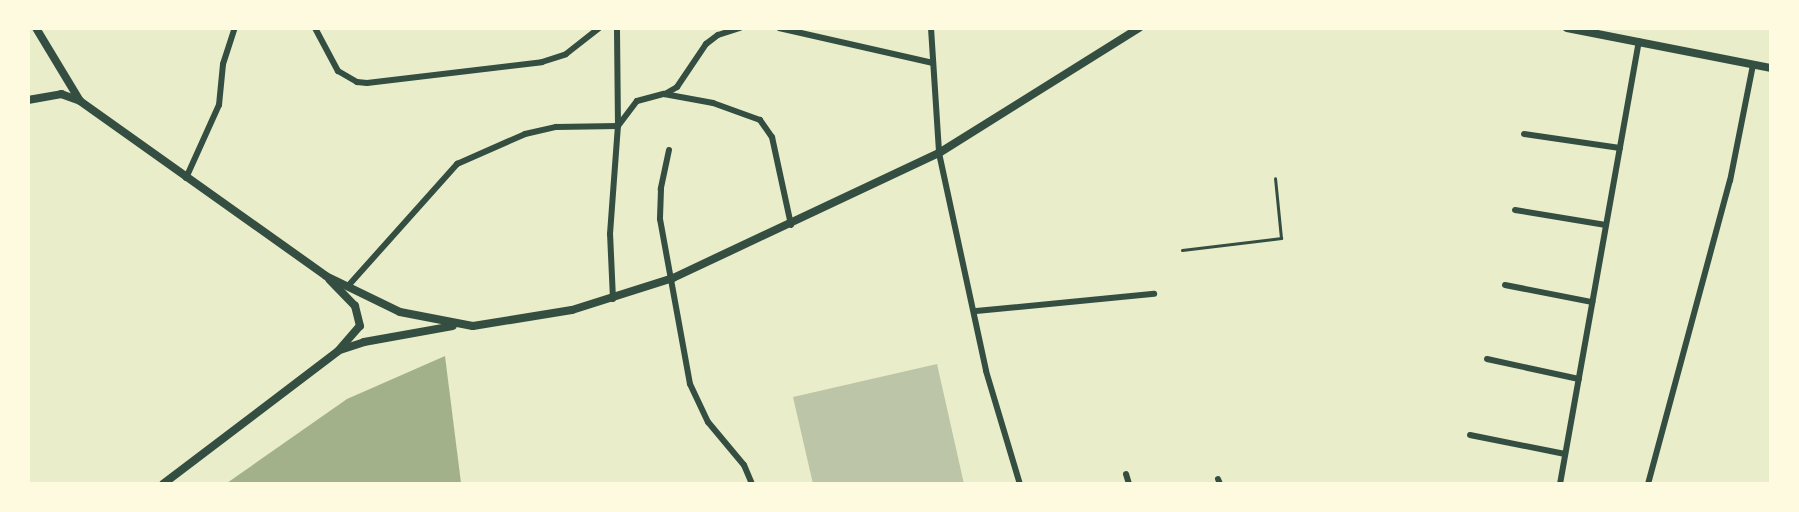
<!DOCTYPE html>
<html>
<head>
<meta charset="utf-8">
<style>
  body { margin:0 }
  #map { position:relative; width:1799px; height:512px; overflow:hidden; background:#e9edc9; font-family:"Open Sans",sans-serif }
  div>[style] { position:absolute }
  [style*='--x'] { left:calc(var(--x)*1px); top:calc(var(--y)*1px); width:calc(var(--w)*1px); rotate:calc(var(--a)*1deg) }
  .water>* { inset:0; background:#a3b18a }
  .building>* { inset:0; background:#bcc5a7 }
  .service>* { height:3px; margin:-1.5px; padding:0 1.5px; transform-origin:1.5px; border-radius:1.5px; background:#344e41 }
  .minor>* { height:6px; margin:-3px; padding:0 3px; transform-origin:3px; border-radius:3px; background:#344e41 }
  .secondary>* { height:8px; margin:-4px; padding:0 4px; transform-origin:4px; border-radius:4px; background:#344e41 }
  span { translate:-50% -50%; white-space:nowrap; text-align:center; line-height:1.15; -webkit-text-stroke:6px #fefae0; paint-order:stroke }
  .frame { position:absolute; inset:0; border:30px solid #fefae0; pointer-events:none }
</style>
</head>
<body>
<div id="map">
  <div class="water">
    <div style="clip-path:polygon(445px 356px,461px 483px,227px 483px,347px 399px)"></div>
  </div>
  <div class="building">
    <div style="clip-path:polygon(937px 364px,964px 484px,813px 484px,793px 397px)"></div>
  </div>
  <div class="service">
    <div style="--x:1182;--y:250;--w:100;--a:-6.9"></div>
    <div style="--x:1281;--y:238;--w:60;--a:-95.7"></div>
  </div>
  <div class="minor">
    <div style="--x:315;--y:28;--w:49;--a:61.9"></div>
    <div style="--x:338;--y:71;--w:22;--a:30"></div>
    <div style="--x:357;--y:82;--w:10;--a:6"></div>
    <div style="--x:367;--y:83;--w:176;--a:-6.8"></div>
    <div style="--x:542;--y:62;--w:25;--a:-18"></div>
    <div style="--x:566;--y:54;--w:42;--a:-38.2"></div>
    <div style="--x:779;--y:28;--w:158;--a:12.8"></div>
    <div style="--x:931;--y:28;--w:125;--a:86.3"></div>
    <div style="--x:939;--y:153;--w:223;--a:77.8"></div>
    <div style="--x:986;--y:371;--w:118;--a:73.3"></div>
    <div style="--x:665;--y:94;--w:14;--a:-30"></div>
    <div style="--x:677;--y:87;--w:52;--a:-56"></div>
    <div style="--x:706;--y:44;--w:15;--a:-37"></div>
    <div style="--x:718;--y:35;--w:23;--a:-18"></div>
    <div style="--x:1524;--y:134;--w:97;--a:8.3"></div>
    <div style="--x:669;--y:150;--w:40;--a:102"></div>
    <div style="--x:661;--y:189;--w:30;--a:92"></div>
    <div style="--x:660;--y:219;--w:168;--a:79.7"></div>
    <div style="--x:690;--y:384;--w:42;--a:64.7"></div>
    <div style="--x:708;--y:422;--w:56;--a:50.1"></div>
    <div style="--x:744;--y:465;--w:21;--a:67"></div>
    <div style="--x:186;--y:178;--w:80;--a:-65.7"></div>
    <div style="--x:219;--y:105;--w:41;--a:-84.4"></div>
    <div style="--x:223;--y:64;--w:38;--a:-72"></div>
    <div style="--x:1515;--y:210;--w:92;--a:9.4"></div>
    <div style="--x:1505;--y:285;--w:89;--a:11.1"></div>
    <div style="--x:348;--y:286;--w:164;--a:-48.2"></div>
    <div style="--x:457;--y:164;--w:74;--a:-23.8"></div>
    <div style="--x:525;--y:134;--w:32;--a:-13"></div>
    <div style="--x:556;--y:127;--w:62;--a:-0.9"></div>
    <div style="--x:618;--y:126;--w:31;--a:-53"></div>
    <div style="--x:637;--y:101;--w:28;--a:-15"></div>
    <div style="--x:664;--y:94;--w:50;--a:10.4"></div>
    <div style="--x:713;--y:103;--w:50;--a:19.9"></div>
    <div style="--x:760;--y:120;--w:21;--a:55"></div>
    <div style="--x:772;--y:137;--w:90;--a:77.8"></div>
    <div style="--x:613;--y:299;--w:65;--a:-92.6"></div>
    <div style="--x:610;--y:234;--w:108;--a:-85.8"></div>
    <div style="--x:618;--y:126;--w:98;--a:-90.6"></div>
    <div style="--x:976;--y:311;--w:179;--a:-5.5"></div>
    <div style="--x:1487;--y:359;--w:94;--a:12.3"></div>
    <div style="--x:1470;--y:435;--w:97;--a:11.3"></div>
    <div style="--x:1126;--y:474;--w:10;--a:73"></div>
    <div style="--x:1218;--y:479;--w:5;--a:68"></div>
    <div style="--x:1560;--y:484;--w:450;--a:-79.9"></div>
    <div style="--x:1648;--y:484;--w:314;--a:-74.9"></div>
    <div style="--x:1730;--y:181;--w:118;--a:-78.8"></div>
  </div>
  <div class="secondary">
    <div style="--x:36;--y:28;--w:85;--a:58.9"></div>
    <div style="--x:80;--y:101;--w:302;--a:35.4"></div>
    <div style="--x:326;--y:276;--w:82;--a:25.9"></div>
    <div style="--x:400;--y:312;--w:74;--a:10.9"></div>
    <div style="--x:473;--y:326;--w:100;--a:-9.2"></div>
    <div style="--x:572;--y:310;--w:106;--a:-17.6"></div>
    <div style="--x:673;--y:278;--w:294;--a:-25.2"></div>
    <div style="--x:939;--y:153;--w:236;--a:-32"></div>
    <div style="--x:1567;--y:28;--w:207;--a:11.1"></div>
    <div style="--x:28;--y:100;--w:34;--a:-10"></div>
    <div style="--x:61;--y:94;--w:20;--a:20"></div>
    <div style="--x:340;--y:350;--w:25;--a:-18"></div>
    <div style="--x:364;--y:342;--w:90;--a:-10.2"></div>
    <div style="--x:163;--y:484;--w:220;--a:-37.2"></div>
    <div style="--x:338;--y:351;--w:33;--a:-49"></div>
    <div style="--x:360;--y:326;--w:21;--a:-104"></div>
    <div style="--x:355;--y:306;--w:37;--a:-134"></div>
  </div>
  <div class="frame"></div>
</div>
</body>
</html>
